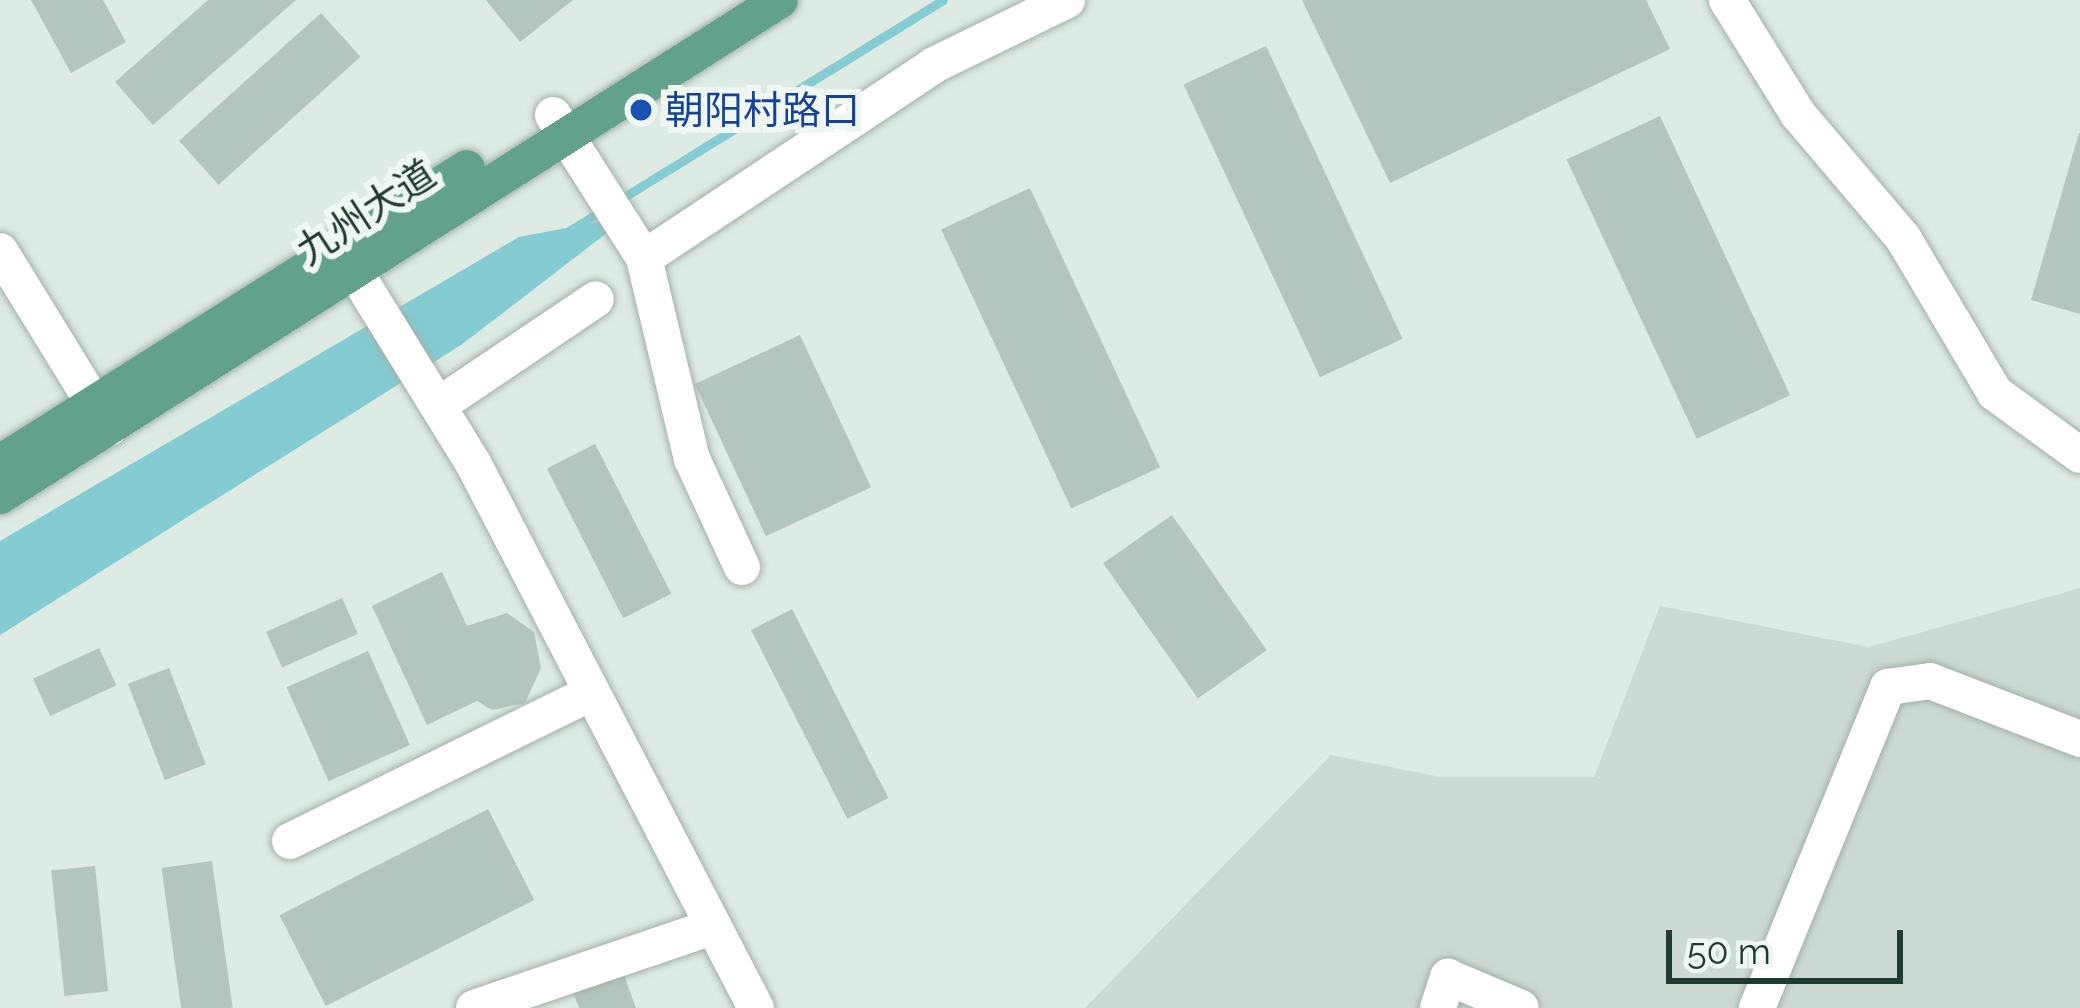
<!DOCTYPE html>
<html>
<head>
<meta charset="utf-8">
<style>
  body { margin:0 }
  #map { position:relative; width:2080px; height:1008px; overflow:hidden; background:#deeae4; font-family:Raleway,"Noto Sans SC",sans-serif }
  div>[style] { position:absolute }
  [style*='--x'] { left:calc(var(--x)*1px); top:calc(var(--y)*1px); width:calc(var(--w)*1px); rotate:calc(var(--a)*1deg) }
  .built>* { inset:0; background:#cddad3 }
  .water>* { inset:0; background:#84ccd1 }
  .stream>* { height:9px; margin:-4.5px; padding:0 4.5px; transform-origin:4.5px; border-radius:4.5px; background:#84ccd1 }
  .building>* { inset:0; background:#b4c5bd; transform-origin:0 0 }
  .roads { filter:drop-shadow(0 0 3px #a1b2ab) drop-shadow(0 0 3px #a1b2ab) }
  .minor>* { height:36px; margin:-18px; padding:0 18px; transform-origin:18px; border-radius:18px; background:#fff }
  .major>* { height:36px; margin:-18px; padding:0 18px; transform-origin:18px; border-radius:18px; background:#62a18c }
  .dots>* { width:33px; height:33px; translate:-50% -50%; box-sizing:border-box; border:6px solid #eff7f2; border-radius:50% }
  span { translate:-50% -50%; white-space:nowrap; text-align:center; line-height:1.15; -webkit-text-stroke:12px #eff7f2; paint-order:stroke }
  .transit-label { font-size:39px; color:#164399 }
  .left { translate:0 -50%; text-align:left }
  .street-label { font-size:39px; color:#1f3a31 }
  .scale { position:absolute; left:1666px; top:930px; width:237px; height:54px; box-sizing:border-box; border:6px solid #1f3a31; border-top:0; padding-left:15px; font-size:36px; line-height:42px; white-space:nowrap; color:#1f3a31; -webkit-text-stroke:9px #eff7f2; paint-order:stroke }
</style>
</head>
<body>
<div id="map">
  <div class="built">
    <div style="clip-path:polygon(2080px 588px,2080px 1008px,1085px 1008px,1331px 755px,1440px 777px,1594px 777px,1660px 606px,1869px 647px)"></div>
  </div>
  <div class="water">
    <div style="clip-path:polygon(629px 216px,461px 345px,0 635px,0 541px,519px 237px)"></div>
  </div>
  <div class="stream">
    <div style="--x:616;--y:202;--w:384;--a:-31.7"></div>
    <div style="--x:570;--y:230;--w:37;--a:-31"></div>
  </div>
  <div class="building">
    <div style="clip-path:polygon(31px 0,103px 0,126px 42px,71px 73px)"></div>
    <div style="clip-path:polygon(208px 0,296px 0,153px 125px,115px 82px)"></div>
    <div style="clip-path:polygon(486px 0,573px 0,520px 42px)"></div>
    <div style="clip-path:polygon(1302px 0,1646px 0,1670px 49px,1390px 183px)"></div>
    <div style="left:321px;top:13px;width:59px;height:191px;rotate:48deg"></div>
    <div style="left:1266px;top:46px;width:323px;height:91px;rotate:65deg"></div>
    <div style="left:1660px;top:116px;width:308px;height:103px;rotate:65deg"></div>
    <div style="clip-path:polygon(2079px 133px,2080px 133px,2080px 314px,2031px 300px)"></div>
    <div style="left:1030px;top:188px;width:308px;height:98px;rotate:65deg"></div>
    <div style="left:800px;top:335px;width:168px;height:116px;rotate:65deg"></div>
    <div style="left:595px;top:444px;width:168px;height:54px;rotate:63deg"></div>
    <div style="left:1172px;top:515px;width:165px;height:84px;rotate:55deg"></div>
    <div style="clip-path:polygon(442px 572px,467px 626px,507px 613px,534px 632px,541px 668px,525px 703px,492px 710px,477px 701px,427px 725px,372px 606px)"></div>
    <div style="left:342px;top:598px;width:39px;height:83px;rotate:66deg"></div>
    <div style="left:792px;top:609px;width:212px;height:46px;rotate:63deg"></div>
    <div style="left:99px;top:648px;width:41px;height:73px;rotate:65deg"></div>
    <div style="left:368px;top:651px;width:103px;height:89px;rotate:66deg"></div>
    <div style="left:169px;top:668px;width:103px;height:44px;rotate:69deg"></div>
    <div style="left:488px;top:809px;width:102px;height:234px;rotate:63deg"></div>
    <div style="left:212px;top:861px;width:148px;height:51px;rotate:82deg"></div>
    <div style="left:95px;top:866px;width:126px;height:44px;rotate:84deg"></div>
    <div style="clip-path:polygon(622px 970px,636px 1008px,579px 1008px,572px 989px)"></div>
  </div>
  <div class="roads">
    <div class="minor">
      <div style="--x:1727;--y:0;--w:134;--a:58.1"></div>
      <div style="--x:1798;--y:114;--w:162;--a:49.7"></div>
      <div style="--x:1903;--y:238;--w:180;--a:59.3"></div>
      <div style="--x:1995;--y:393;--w:105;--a:36.1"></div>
      <div style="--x:553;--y:115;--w:169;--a:57.5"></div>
      <div style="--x:644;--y:258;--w:348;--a:-33.6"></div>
      <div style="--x:934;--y:65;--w:148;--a:-26"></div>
      <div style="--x:339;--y:246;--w:255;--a:58.3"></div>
      <div style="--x:473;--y:463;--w:614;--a:62.56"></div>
      <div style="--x:0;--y:251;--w:208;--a:58.4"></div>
      <div style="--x:644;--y:258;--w:207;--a:76.6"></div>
      <div style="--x:692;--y:459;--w:119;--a:65.2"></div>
      <div style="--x:439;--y:405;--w:189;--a:-34"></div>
      <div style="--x:290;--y:841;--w:333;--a:-26.2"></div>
      <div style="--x:474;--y:1008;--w:248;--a:-18.8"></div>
      <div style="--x:1438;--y:1008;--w:33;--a:-72"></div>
      <div style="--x:1448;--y:977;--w:79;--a:23"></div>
      <div style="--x:1757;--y:1008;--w:347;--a:-67.8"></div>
      <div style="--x:1888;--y:687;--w:42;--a:-8.1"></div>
      <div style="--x:1930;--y:681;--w:161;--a:21.1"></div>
    </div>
    <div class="major">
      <div style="--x:0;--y:463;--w:552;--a:-32.28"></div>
      <div style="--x:0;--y:496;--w:924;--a:-32.45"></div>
    </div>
  </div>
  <div class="dots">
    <div style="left:641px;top:110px;background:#1a4fb4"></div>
  </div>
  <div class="transit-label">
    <span class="left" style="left:665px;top:110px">朝阳村路口</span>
  </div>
  <div class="street-label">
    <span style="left:366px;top:212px;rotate:-33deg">九州大道</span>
  </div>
  <div class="scale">50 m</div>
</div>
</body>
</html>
